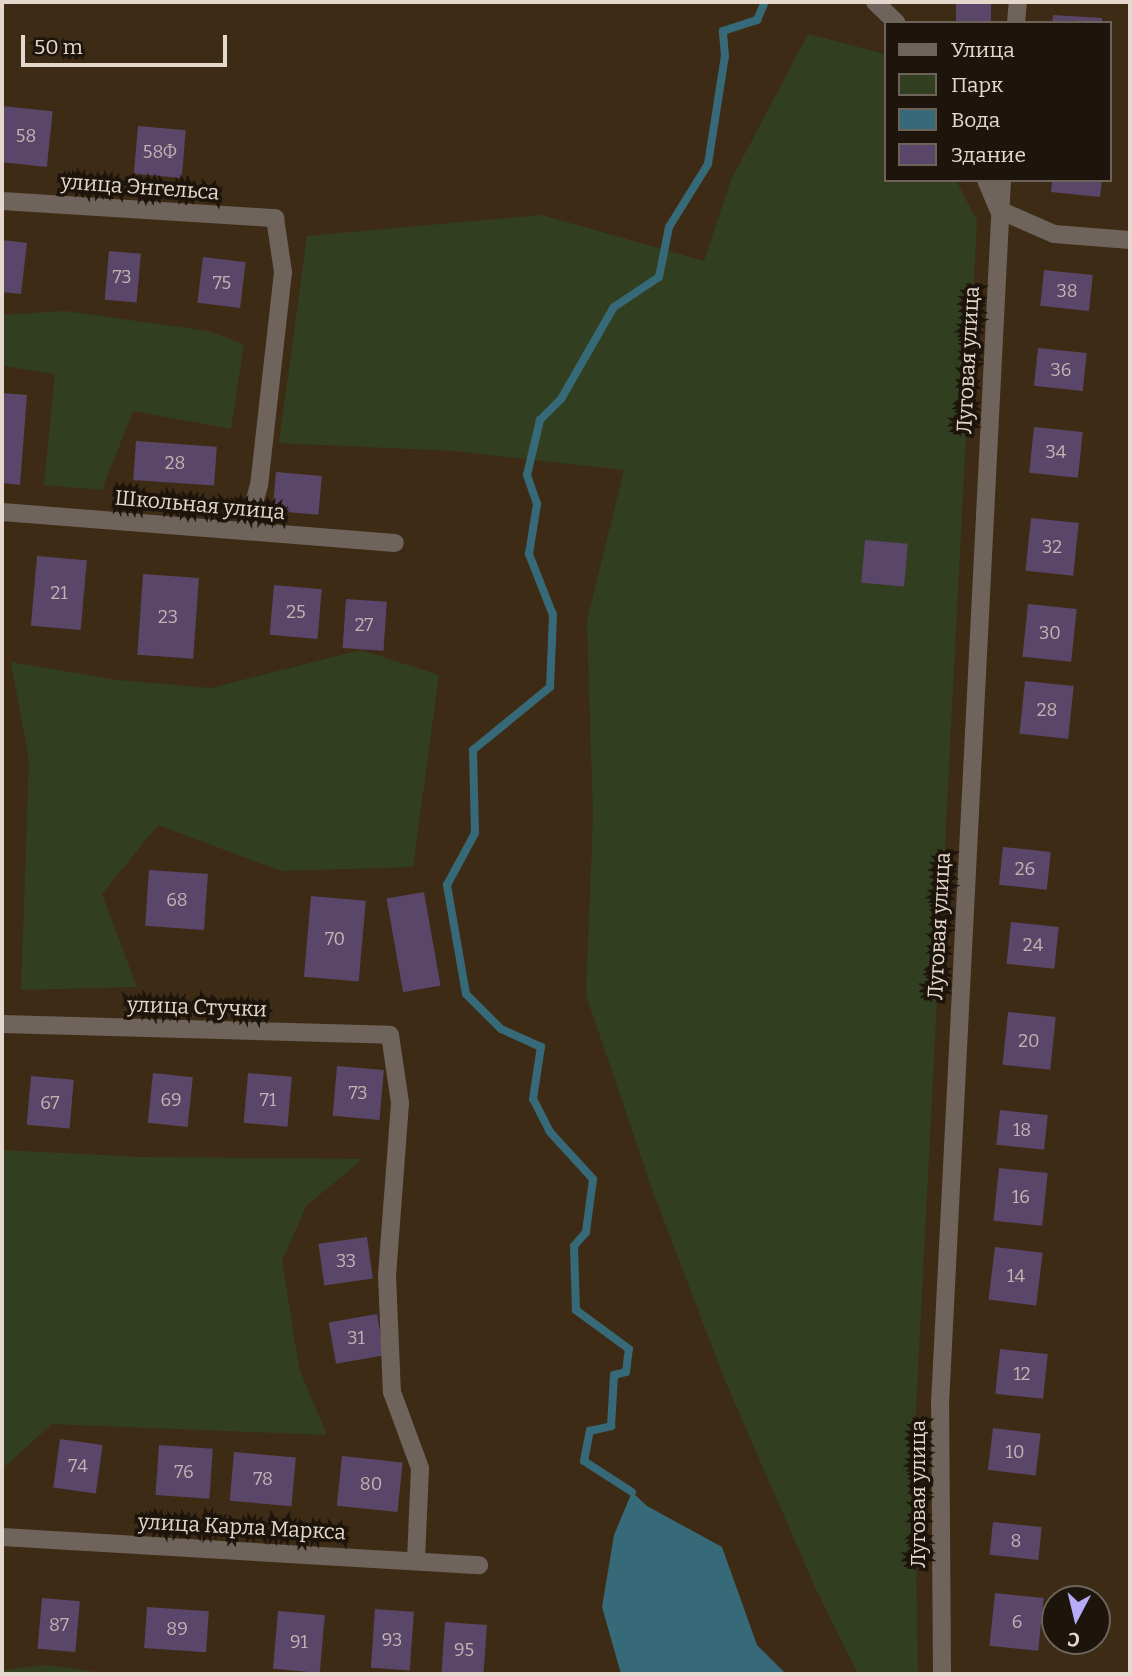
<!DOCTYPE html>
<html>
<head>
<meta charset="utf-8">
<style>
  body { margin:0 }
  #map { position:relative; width:1132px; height:1676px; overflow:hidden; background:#3d2b15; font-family:Bitter,serif }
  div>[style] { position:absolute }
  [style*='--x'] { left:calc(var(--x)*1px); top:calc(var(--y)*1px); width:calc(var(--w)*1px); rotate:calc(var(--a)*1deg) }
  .green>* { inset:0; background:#313f20 }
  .water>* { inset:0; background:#366a78 }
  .stream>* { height:8px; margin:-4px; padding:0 4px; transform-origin:4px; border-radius:4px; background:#366a78 }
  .building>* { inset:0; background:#5a4668; transform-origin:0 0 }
  .minor>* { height:18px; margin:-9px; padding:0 9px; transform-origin:9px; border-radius:9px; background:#6f645b }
  .tertiary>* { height:18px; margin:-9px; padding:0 9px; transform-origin:9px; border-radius:9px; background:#6f645b }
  span { translate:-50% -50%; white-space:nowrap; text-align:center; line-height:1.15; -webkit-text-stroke:7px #1d150c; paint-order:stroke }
  .number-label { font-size:18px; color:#c2b4b3 }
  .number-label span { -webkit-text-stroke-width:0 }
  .street-label { font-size:21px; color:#e4d8cc }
  .frame { position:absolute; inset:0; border:4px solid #e4d8cc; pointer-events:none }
  .legend { position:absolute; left:884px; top:21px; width:228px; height:161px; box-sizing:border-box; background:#1d150c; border:2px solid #6d6359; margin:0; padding:9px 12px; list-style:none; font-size:21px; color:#e4d8cc }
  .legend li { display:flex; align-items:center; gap:14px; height:35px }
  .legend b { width:35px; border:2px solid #6d6359 }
  .north { position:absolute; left:1041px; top:1585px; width:70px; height:70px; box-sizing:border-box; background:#1d150c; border:2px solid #6d6359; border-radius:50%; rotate:187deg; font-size:19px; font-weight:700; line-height:28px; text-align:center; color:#e4d8cc }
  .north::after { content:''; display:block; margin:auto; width:24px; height:32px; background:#b7abf8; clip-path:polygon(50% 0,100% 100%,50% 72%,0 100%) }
  .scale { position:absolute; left:21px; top:35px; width:206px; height:32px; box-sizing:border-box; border:4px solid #e4d8cc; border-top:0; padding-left:9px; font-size:21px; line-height:24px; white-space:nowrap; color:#e4d8cc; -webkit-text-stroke:5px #1d150c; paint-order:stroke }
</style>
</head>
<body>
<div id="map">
  <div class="green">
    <div style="clip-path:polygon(808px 34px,885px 54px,885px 180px,956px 180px,977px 221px,914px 1448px,918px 1674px,858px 1674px,815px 1587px,724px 1378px,653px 1192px,586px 995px,593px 816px,587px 621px,624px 470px,454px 451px,279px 443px,307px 236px,542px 215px,704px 261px,731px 180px)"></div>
    <div style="clip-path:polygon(65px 311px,208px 331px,244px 344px,231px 429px,133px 411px,102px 490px,44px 485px,55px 374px,2px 366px,2px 315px)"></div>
    <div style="clip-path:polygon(361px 650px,439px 675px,413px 867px,281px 871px,158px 825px,102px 894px,137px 987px,21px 990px,29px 760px,11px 662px,117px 680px,211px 688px)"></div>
    <div style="clip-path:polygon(2px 1150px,142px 1157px,363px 1159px,307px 1205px,282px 1260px,299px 1368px,327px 1435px,52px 1424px,2px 1469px)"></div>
    <div style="clip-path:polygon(46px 1665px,111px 1674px,2px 1674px,2px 1670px)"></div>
  </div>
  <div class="water">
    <div style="clip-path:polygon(632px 1492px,647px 1506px,722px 1547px,757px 1645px,786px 1674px,621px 1674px,602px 1607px,614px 1535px)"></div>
  </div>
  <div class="stream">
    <div style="--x:632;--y:1492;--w:57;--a:-147.1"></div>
    <div style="--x:584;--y:1461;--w:31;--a:-79"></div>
    <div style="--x:590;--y:1431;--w:22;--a:-13"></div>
    <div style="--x:611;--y:1426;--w:51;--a:-86.6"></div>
    <div style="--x:614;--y:1375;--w:12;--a:-14"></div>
    <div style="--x:626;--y:1372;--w:23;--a:-83"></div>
    <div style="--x:629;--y:1349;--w:66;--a:-143.7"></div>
    <div style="--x:576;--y:1310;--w:64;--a:-91.8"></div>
    <div style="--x:574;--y:1246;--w:18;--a:-49"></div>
    <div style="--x:586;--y:1232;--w:53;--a:-82.5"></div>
    <div style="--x:593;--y:1179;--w:64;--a:-132.5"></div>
    <div style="--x:550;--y:1132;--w:37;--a:-117"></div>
    <div style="--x:533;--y:1099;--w:53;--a:-81.3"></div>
    <div style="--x:541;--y:1047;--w:44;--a:-155.8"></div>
    <div style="--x:501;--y:1029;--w:49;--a:-135"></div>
    <div style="--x:466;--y:994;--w:111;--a:-99.9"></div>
    <div style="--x:447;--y:885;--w:59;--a:-61.7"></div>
    <div style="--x:475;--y:833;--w:83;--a:-91.4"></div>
    <div style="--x:473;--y:750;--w:99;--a:-39.3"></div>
    <div style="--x:550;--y:687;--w:72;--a:-87.6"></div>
    <div style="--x:553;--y:615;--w:66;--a:-111.5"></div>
    <div style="--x:529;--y:554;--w:51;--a:-80.9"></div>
    <div style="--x:537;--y:504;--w:31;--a:-109"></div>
    <div style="--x:527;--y:475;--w:57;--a:-76.7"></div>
    <div style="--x:540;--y:420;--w:30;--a:-45"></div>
    <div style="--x:561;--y:399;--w:106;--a:-60.1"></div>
    <div style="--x:614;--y:307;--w:54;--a:-33.7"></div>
    <div style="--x:659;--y:277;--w:51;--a:-78.7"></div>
    <div style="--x:669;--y:227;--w:74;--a:-58.2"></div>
    <div style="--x:708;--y:164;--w:109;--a:-81.1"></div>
    <div style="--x:725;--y:56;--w:25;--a:-95"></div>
    <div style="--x:723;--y:31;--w:36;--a:-18"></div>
    <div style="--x:757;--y:20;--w:20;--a:-66"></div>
  </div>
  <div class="building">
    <div style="left:956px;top:2px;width:35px;height:21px"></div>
    <div style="clip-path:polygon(1053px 15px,1102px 18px,1102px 23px,1052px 23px)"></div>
    <div style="left:2px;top:106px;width:51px;height:56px;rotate:6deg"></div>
    <div style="left:138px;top:126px;width:48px;height:48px;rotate:5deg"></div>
    <div style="clip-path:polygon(1052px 180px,1102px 180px,1100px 197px,1051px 192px)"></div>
    <div style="clip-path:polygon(2px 240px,27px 243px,21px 294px,2px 292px)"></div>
    <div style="left:109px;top:251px;width:32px;height:49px;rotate:5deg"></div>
    <div style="left:203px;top:257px;width:43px;height:46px;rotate:7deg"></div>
    <div style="left:1044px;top:270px;width:49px;height:36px;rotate:6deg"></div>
    <div style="left:1038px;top:348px;width:49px;height:38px;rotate:6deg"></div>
    <div style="clip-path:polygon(2px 393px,27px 395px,20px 485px,2px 483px)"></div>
    <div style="left:1034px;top:427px;width:49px;height:46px;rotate:6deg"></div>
    <div style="left:136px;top:441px;width:81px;height:39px;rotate:4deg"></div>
    <div style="left:276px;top:472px;width:46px;height:39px;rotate:5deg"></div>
    <div style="left:1031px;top:518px;width:48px;height:53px;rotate:6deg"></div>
    <div style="left:865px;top:540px;width:43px;height:43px;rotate:5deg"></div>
    <div style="left:37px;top:556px;width:50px;height:70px;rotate:5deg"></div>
    <div style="left:143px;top:574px;width:56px;height:81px;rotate:4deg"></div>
    <div style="left:274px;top:585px;width:48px;height:50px;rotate:5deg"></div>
    <div style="left:346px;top:599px;width:41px;height:49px;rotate:4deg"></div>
    <div style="left:1028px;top:604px;width:49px;height:53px;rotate:6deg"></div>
    <div style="left:1025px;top:681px;width:49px;height:53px;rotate:6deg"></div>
    <div style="left:1003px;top:847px;width:48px;height:38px;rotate:6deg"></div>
    <div style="left:149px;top:870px;width:59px;height:56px;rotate:4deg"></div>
    <div style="left:424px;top:892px;width:95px;height:38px;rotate:80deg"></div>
    <div style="left:311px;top:896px;width:55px;height:81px;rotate:5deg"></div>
    <div style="left:1011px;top:922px;width:48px;height:42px;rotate:6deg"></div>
    <div style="left:1008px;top:1012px;width:48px;height:53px;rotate:6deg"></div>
    <div style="left:337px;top:1066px;width:47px;height:50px;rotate:5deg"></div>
    <div style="left:153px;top:1073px;width:40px;height:50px;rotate:6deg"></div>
    <div style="left:248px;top:1073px;width:44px;height:50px;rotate:5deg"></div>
    <div style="left:31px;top:1076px;width:43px;height:49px;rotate:5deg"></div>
    <div style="left:1000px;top:1110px;width:48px;height:35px;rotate:6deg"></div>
    <div style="left:999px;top:1168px;width:49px;height:53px;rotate:6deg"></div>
    <div style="left:367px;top:1237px;width:42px;height:49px;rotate:82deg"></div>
    <div style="left:995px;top:1247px;width:48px;height:53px;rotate:7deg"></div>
    <div style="left:377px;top:1314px;width:42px;height:49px;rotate:80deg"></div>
    <div style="left:1000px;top:1349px;width:48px;height:45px;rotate:6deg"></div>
    <div style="left:993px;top:1428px;width:48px;height:42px;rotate:7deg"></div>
    <div style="left:60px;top:1439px;width:43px;height:49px;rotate:8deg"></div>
    <div style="left:159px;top:1445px;width:54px;height:50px;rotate:4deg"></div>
    <div style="left:234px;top:1452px;width:62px;height:49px;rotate:5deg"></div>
    <div style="left:342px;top:1456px;width:61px;height:50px;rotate:6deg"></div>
    <div style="left:993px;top:1522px;width:49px;height:33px;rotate:6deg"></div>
    <div style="left:995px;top:1593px;width:49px;height:53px;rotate:6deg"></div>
    <div style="left:42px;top:1598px;width:38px;height:51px;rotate:5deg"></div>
    <div style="left:147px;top:1607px;width:62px;height:41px;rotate:4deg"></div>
    <div style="left:375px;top:1609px;width:39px;height:59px;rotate:4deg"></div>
    <div style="left:278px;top:1611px;width:47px;height:58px;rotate:5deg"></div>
    <div style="left:445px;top:1622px;width:42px;height:52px;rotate:4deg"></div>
  </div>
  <div class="minor">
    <div style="--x:1016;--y:23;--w:21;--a:-85"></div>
    <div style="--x:2;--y:201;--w:274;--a:3.6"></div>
    <div style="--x:275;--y:218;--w:55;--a:81.6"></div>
    <div style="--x:283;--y:272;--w:214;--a:96.4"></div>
    <div style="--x:259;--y:485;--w:48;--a:105.8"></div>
    <div style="--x:999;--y:210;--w:60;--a:23.6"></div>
    <div style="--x:1054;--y:234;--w:76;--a:4.5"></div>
    <div style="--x:2;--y:512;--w:394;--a:4.5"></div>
    <div style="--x:2;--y:1024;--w:388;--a:1.6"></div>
    <div style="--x:390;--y:1035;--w:69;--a:81.6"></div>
    <div style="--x:400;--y:1103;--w:172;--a:94.3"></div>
    <div style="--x:387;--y:1275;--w:117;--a:87.6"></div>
    <div style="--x:392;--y:1392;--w:81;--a:69.8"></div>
    <div style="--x:420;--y:1468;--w:92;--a:92.5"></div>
    <div style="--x:2;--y:1537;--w:478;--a:3.4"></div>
    <div style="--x:942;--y:1674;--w:270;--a:-90.4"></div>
    <div style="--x:940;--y:1404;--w:1226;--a:-87.1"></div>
  </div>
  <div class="tertiary">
    <div style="--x:875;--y:2;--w:30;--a:44"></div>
    <div style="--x:986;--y:180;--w:33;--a:67"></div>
  </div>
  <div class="number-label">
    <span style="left:26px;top:136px">58</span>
    <span style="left:160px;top:152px">58Ф</span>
    <span style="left:122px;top:277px">73</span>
    <span style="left:222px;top:283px">75</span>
    <span style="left:1067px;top:291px">38</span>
    <span style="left:1061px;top:370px">36</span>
    <span style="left:1056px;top:452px">34</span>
    <span style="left:175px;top:463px">28</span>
    <span style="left:1052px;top:547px">32</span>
    <span style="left:59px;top:593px">21</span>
    <span style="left:296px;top:612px">25</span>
    <span style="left:168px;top:617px">23</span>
    <span style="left:364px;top:625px">27</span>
    <span style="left:1050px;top:633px">30</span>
    <span style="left:1047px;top:710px">28</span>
    <span style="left:1025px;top:869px">26</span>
    <span style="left:177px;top:900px">68</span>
    <span style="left:335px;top:939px">70</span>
    <span style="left:1033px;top:945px">24</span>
    <span style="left:1029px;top:1041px">20</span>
    <span style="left:358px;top:1093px">73</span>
    <span style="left:171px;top:1100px">69</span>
    <span style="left:268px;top:1100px">71</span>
    <span style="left:50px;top:1103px">67</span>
    <span style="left:1022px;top:1130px">18</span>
    <span style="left:1021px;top:1197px">16</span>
    <span style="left:346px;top:1261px">33</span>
    <span style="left:1016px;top:1276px">14</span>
    <span style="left:356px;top:1338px">31</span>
    <span style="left:1022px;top:1374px">12</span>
    <span style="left:1015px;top:1452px">10</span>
    <span style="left:78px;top:1466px">74</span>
    <span style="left:184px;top:1472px">76</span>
    <span style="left:263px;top:1479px">78</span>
    <span style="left:371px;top:1484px">80</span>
    <span style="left:1016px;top:1541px">8</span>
    <span style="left:1017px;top:1622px">6</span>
    <span style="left:59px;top:1625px">87</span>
    <span style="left:177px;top:1629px">89</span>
    <span style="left:392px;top:1640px">93</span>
    <span style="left:299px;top:1642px">91</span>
    <span style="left:464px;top:1650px">95</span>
  </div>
  <div class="street-label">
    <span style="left:140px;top:187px;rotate:4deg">улица Энгельса</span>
    <span style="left:968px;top:360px;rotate:-87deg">Луговая улица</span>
    <span style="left:200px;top:505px;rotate:5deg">Школьная улица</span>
    <span style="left:939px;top:926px;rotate:-87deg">Луговая улица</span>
    <span style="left:197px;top:1007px;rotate:2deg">улица Стучки</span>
    <span style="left:918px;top:1494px;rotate:-90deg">Луговая улица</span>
    <span style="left:242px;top:1527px;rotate:3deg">улица Карла Маркса</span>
  </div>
  <div class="frame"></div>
  <ul class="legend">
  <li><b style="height:9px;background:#6f645b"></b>Улица</li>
  <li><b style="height:19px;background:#313f20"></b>Парк</li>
  <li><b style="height:19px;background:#366a78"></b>Вода</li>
  <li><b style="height:19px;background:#5a4668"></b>Здание</li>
  </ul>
  <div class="north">С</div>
  <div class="scale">50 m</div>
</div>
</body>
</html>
